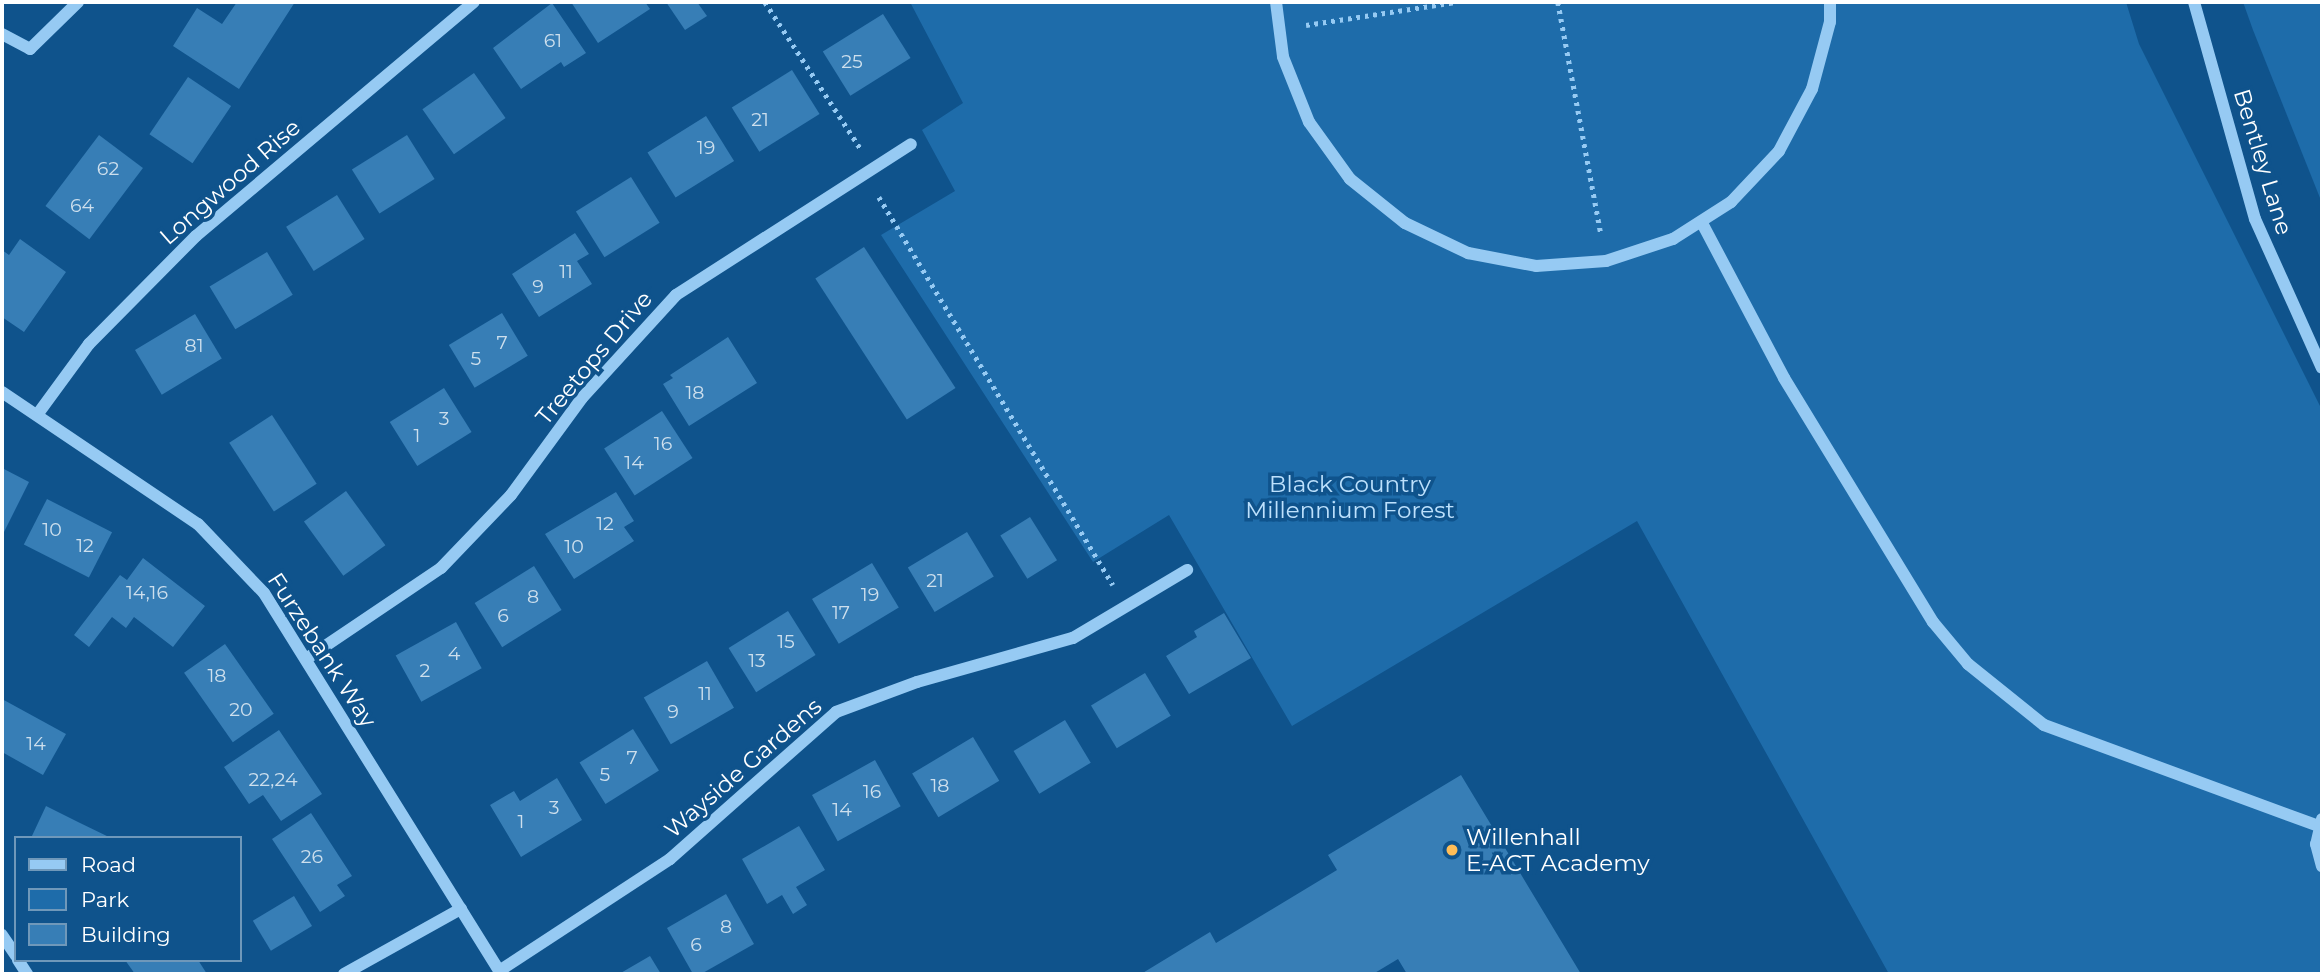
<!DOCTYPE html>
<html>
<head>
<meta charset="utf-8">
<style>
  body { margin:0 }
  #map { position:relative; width:2324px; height:976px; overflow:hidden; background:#0f538c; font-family:Montserrat,sans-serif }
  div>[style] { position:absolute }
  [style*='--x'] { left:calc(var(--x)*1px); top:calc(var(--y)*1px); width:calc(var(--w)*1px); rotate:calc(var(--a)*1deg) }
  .green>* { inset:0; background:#1e6caa }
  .building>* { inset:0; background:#377eb6; transform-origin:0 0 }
  .path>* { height:4.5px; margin-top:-2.25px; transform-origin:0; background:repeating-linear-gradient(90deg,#96caf3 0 3.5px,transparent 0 8.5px) }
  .minor>* { height:12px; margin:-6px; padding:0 6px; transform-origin:6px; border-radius:6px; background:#96caf3 }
  .dots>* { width:19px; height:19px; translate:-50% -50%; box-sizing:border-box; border:4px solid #0f538c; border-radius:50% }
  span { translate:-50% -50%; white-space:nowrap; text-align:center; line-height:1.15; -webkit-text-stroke:7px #0f538c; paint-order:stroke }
  .number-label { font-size:19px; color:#cddfed }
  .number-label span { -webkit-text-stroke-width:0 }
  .street-label { font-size:23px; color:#fff }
  .park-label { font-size:23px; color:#bde1fd }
  .poi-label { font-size:23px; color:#fff }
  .left { translate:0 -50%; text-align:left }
  .frame { position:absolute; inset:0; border:4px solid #fff; pointer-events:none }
  .legend { position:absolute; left:14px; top:836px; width:228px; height:126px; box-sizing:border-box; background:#0f538c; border:2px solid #6f98ba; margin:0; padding:9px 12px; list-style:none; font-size:21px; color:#fff }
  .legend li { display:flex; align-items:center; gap:14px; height:35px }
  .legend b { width:35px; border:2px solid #6f98ba }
</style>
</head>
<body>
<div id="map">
  <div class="green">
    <div style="clip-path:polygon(910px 2px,2126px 2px,2139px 44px,2322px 410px,2322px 974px,1889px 974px,1637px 521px,1292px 726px,1169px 515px,1093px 562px,881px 235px,955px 191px,922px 130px,963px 103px)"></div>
    <div style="clip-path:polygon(2243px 2px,2322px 2px,2322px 203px,2253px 30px)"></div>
  </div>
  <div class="building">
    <div style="clip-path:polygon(237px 2px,295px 2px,239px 89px,173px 46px,197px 8px,222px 24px)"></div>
    <div style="clip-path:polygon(571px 2px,645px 2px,650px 9px,598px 43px)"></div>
    <div style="clip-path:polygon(666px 2px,697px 2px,707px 16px,685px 30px)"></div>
    <div style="clip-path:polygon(552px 3px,586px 53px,564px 67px,561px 62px,521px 89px,493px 48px)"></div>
    <div style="left:883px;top:14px;width:52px;height:71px;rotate:58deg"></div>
    <div style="left:792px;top:70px;width:52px;height:71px;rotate:58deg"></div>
    <div style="left:474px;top:73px;width:55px;height:63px;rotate:55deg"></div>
    <div style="left:188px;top:77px;width:52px;height:69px;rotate:34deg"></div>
    <div style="left:706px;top:116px;width:53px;height:69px;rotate:58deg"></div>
    <div style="left:99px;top:135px;width:55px;height:89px;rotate:37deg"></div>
    <div style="left:407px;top:135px;width:52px;height:65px;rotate:58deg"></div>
    <div style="left:631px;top:177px;width:54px;height:65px;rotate:58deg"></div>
    <div style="left:337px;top:195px;width:52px;height:60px;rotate:58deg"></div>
    <div style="clip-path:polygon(575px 233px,589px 254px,577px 261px,592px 284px,539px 317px,512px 274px)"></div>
    <div style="clip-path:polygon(20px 239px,66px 272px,24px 332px,2px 317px,2px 250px,9px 255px)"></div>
    <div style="left:864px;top:247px;width:168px;height:58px;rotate:57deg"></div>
    <div style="left:267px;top:252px;width:50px;height:67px;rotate:59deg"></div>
    <div style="left:502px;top:313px;width:50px;height:62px;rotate:59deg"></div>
    <div style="left:195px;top:314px;width:52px;height:70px;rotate:59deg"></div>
    <div style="clip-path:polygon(728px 337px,757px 383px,689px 426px,663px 384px,673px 378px,670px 375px)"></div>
    <div style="left:444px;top:388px;width:52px;height:64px;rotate:58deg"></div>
    <div style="left:662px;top:411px;width:56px;height:69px;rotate:57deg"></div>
    <div style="left:272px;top:415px;width:82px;height:51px;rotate:57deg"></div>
    <div style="clip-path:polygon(2px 468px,29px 482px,2px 536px)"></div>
    <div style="left:346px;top:491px;width:67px;height:52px;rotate:54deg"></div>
    <div style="clip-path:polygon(616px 492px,634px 521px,624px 527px,634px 541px,574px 579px,545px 534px)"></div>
    <div style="left:47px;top:499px;width:73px;height:51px;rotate:27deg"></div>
    <div style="left:1030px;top:517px;width:51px;height:35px;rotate:58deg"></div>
    <div style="left:967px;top:532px;width:52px;height:69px;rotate:59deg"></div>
    <div style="clip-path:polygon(143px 558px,205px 606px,173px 647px,134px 617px,126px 628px,112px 617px,89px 647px,74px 635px,120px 575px,127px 580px)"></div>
    <div style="left:872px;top:563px;width:52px;height:70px;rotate:59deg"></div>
    <div style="left:534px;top:566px;width:52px;height:70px;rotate:58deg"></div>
    <div style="left:788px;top:611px;width:52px;height:70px;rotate:58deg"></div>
    <div style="clip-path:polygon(1224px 613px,1251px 658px,1189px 694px,1166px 656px,1197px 637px,1194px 631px)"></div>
    <div style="left:456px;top:622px;width:53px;height:69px;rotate:61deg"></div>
    <div style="left:225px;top:644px;width:85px;height:50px;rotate:55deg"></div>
    <div style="left:707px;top:661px;width:54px;height:73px;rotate:60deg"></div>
    <div style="left:1145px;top:673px;width:50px;height:63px;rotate:59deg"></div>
    <div style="clip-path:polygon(2px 699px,66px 734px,43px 775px,2px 752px)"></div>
    <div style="left:1065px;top:720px;width:50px;height:60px;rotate:59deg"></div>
    <div style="left:633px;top:729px;width:49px;height:63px;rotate:58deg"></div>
    <div style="clip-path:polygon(279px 730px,322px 794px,281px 821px,263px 795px,249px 804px,224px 767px)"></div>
    <div style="left:973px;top:737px;width:51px;height:71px;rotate:59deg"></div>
    <div style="left:875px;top:760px;width:53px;height:72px;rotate:61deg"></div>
    <div style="clip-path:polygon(1461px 775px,1581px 974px,1407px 974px,1398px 959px,1373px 974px,1141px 974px,1210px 932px,1216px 943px,1337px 870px,1328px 855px)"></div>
    <div style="clip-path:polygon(557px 778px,582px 820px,521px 857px,490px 805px,514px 791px,520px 801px)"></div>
    <div style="clip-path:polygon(46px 806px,78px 822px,111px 838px,31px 838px)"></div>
    <div style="clip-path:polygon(311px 813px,352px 876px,337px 885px,345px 896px,320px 912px,272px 839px)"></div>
    <div style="clip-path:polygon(799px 826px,825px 870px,796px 887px,807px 905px,793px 914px,782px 895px,767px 904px,742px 859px)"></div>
    <div style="clip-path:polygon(726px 894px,754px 944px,701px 974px,693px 974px,667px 928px)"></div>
    <div style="left:294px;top:896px;width:35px;height:48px;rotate:59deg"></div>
    <div style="clip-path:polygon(650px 956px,661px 974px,619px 974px)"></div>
    <div style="clip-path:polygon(125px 960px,198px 960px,207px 974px,135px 974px)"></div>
  </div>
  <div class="path">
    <div style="--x:765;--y:2;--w:174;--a:56.9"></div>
    <div style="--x:1558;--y:2;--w:237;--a:79.5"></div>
    <div style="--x:1306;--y:25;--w:153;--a:-8.7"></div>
    <div style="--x:879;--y:197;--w:453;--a:58.9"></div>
  </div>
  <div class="minor">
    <div style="--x:1276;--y:2;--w:55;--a:82.7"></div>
    <div style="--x:1283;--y:57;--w:70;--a:68.2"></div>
    <div style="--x:1309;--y:122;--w:70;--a:54.3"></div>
    <div style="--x:1350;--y:179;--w:70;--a:38.7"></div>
    <div style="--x:1405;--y:223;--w:70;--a:25.5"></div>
    <div style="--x:1468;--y:253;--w:69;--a:10.8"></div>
    <div style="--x:1536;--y:266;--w:70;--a:-4.1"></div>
    <div style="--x:1606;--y:261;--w:71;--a:-18.2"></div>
    <div style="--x:1673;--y:239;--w:69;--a:-32.5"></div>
    <div style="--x:1731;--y:202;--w:70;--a:-46.7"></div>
    <div style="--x:1779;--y:151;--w:70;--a:-62"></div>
    <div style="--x:1812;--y:89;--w:69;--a:-75"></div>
    <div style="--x:1830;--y:22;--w:20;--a:-90"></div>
    <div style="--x:2194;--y:2;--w:225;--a:74.3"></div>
    <div style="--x:2255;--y:219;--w:163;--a:65.8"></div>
    <div style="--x:2;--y:34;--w:32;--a:28"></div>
    <div style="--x:30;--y:49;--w:67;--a:-44.4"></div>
    <div style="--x:1702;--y:223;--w:175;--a:62.1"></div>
    <div style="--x:1784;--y:378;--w:286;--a:58.6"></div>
    <div style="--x:1933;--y:622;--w:55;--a:50.2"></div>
    <div style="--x:1968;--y:664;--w:97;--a:38.8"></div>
    <div style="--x:2044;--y:725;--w:293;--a:20.2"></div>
    <div style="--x:2;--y:392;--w:236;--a:34"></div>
    <div style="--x:198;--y:524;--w:95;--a:46.3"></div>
    <div style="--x:264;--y:593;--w:449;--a:58.1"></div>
    <div style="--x:37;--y:415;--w:88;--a:-53.8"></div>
    <div style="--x:89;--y:344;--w:152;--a:-45.3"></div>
    <div style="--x:196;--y:236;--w:363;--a:-40.1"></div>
    <div style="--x:306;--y:659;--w:163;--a:-34"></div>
    <div style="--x:441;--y:568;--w:101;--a:-46.2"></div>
    <div style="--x:511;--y:495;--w:120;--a:-53.8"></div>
    <div style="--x:582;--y:398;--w:139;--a:-47.6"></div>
    <div style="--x:676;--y:295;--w:279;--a:-32.7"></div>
    <div style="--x:2322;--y:819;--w:26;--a:103"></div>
    <div style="--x:2316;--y:844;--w:23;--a:75"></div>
    <div style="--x:2;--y:935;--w:25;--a:56"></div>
    <div style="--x:18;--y:960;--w:17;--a:57"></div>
    <div style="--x:499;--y:971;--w:204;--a:-33.2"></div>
    <div style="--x:670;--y:859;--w:222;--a:-41.5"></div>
    <div style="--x:836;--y:712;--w:86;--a:-20.3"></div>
    <div style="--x:917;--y:682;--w:162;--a:-15.8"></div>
    <div style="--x:1073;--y:638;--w:133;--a:-30.8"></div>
    <div style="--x:344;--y:974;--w:134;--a:-29.1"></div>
  </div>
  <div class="dots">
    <div style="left:1452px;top:850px;background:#ffbd57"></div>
  </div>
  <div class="number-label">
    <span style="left:553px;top:41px">61</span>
    <span style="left:852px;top:62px">25</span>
    <span style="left:760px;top:120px">21</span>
    <span style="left:706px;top:148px">19</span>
    <span style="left:108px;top:169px">62</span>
    <span style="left:82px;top:206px">64</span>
    <span style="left:566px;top:272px">11</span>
    <span style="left:538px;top:287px">9</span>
    <span style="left:502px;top:343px">7</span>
    <span style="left:194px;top:346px">81</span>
    <span style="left:476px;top:359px">5</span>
    <span style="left:695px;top:393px">18</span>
    <span style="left:444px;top:419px">3</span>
    <span style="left:417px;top:436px">1</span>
    <span style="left:663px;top:444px">16</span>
    <span style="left:634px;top:463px">14</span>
    <span style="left:605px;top:524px">12</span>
    <span style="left:52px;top:530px">10</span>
    <span style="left:85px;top:546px">12</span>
    <span style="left:574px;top:547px">10</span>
    <span style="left:935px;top:581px">21</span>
    <span style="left:147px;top:593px">14,16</span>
    <span style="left:870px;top:595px">19</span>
    <span style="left:533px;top:597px">8</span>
    <span style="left:841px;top:613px">17</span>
    <span style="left:503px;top:616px">6</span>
    <span style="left:786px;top:642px">15</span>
    <span style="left:454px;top:654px">4</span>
    <span style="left:757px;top:661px">13</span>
    <span style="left:425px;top:671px">2</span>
    <span style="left:217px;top:676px">18</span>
    <span style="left:705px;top:694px">11</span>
    <span style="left:241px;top:710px">20</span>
    <span style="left:673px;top:712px">9</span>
    <span style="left:36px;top:744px">14</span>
    <span style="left:632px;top:758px">7</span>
    <span style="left:605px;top:775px">5</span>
    <span style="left:273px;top:780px">22,24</span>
    <span style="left:940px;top:786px">18</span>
    <span style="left:872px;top:792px">16</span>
    <span style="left:554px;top:808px">3</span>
    <span style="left:842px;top:810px">14</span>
    <span style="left:521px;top:822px">1</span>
    <span style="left:312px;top:857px">26</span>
    <span style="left:726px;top:927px">8</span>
    <span style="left:696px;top:945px">6</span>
  </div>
  <div class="street-label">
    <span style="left:2263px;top:162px;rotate:73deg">Bentley Lane</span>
    <span style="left:230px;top:182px;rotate:-41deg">Longwood Rise</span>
    <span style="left:594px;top:358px;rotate:-50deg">Treetops Drive</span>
    <span style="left:322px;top:650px;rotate:57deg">Furzebank Way</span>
    <span style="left:743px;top:768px;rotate:-41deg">Wayside Gardens</span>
  </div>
  <div class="park-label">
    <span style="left:1350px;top:497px">Black Country<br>Millennium Forest</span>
  </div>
  <div class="poi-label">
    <span class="left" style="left:1466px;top:850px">Willenhall<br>E-ACT Academy</span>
  </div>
  <div class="frame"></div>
  <ul class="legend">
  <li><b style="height:9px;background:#96caf3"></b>Road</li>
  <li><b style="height:19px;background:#1e6caa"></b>Park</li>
  <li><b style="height:19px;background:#377eb6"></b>Building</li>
  </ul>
</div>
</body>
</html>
